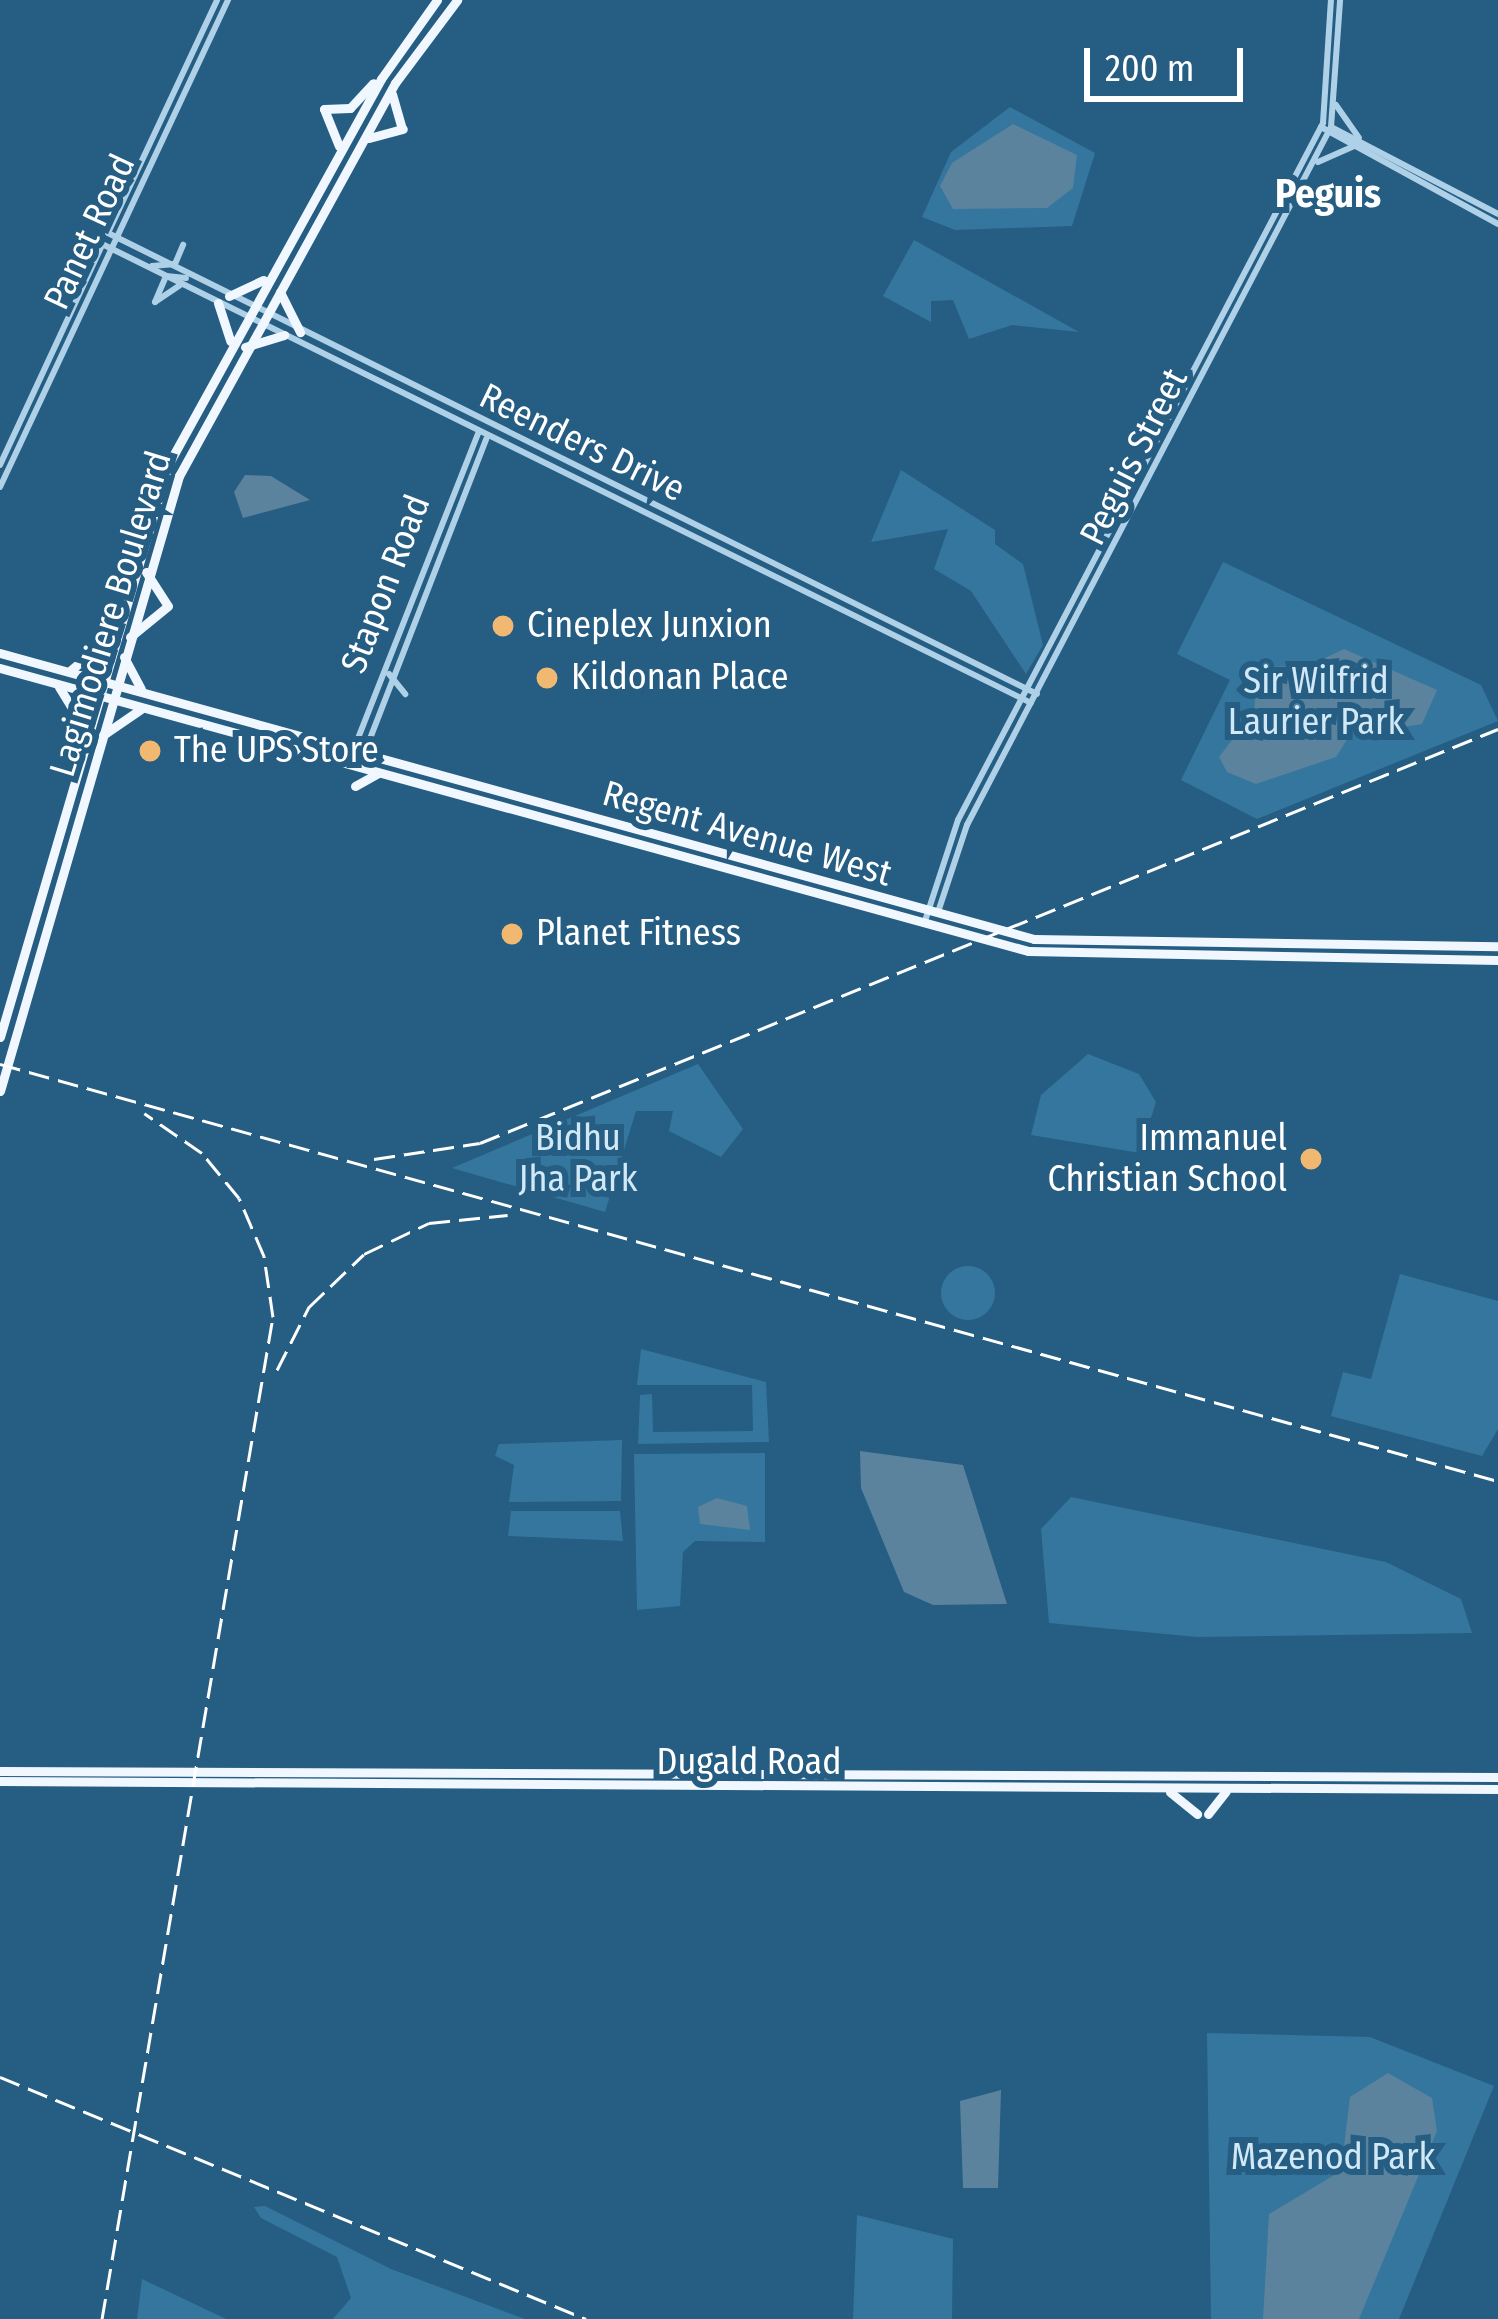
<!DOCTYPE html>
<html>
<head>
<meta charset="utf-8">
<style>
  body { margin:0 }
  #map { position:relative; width:1498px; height:2319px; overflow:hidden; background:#255d83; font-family:"Fira Sans Condensed",sans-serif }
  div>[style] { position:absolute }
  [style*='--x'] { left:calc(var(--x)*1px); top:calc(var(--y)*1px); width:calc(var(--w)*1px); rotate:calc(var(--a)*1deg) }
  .green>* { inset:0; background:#35769f }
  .round { border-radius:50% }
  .water>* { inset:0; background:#5b839d }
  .minor>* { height:6px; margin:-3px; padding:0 3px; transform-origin:3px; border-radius:3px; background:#aed1e8 }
  .major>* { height:9px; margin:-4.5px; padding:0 4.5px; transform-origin:4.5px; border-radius:4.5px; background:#f0f7fe }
  .rail>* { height:3px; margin-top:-1.5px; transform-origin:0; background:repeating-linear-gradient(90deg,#fff 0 21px,transparent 0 30px) }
  .dots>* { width:33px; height:33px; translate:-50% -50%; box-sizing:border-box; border:6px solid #255d83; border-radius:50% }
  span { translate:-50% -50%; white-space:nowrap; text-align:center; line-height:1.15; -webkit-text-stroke:12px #255d83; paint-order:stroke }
  .street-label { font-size:36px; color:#fff }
  .poi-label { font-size:36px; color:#fff }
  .left { translate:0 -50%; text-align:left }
  .right { translate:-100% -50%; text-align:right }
  .park-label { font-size:36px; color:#d1e8f6 }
  .neighbourhood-label { font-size:39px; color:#fff; font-weight:700 }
  .scale { position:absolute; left:1084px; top:48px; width:159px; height:54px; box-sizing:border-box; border:6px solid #fff; border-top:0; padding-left:15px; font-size:36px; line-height:42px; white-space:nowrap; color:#fff; -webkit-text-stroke:9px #255d83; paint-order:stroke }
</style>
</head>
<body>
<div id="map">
  <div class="green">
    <div style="clip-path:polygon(1010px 107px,1095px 153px,1072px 226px,955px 230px,922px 217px,951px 152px)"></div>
    <div style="clip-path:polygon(914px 240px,1079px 332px,1012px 325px,969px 339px,953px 300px,931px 301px,931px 322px,883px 296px)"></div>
    <div style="clip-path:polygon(901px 470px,995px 530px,995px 544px,1023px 564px,1043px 645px,1026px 674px,971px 591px,934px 569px,948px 529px,871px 542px)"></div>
    <div style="clip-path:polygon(1223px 562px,1481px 685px,1498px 721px,1257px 819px,1181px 780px,1230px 680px,1177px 654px)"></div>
    <div style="clip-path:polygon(1088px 1054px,1139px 1074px,1156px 1102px,1140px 1153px,1031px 1135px,1041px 1095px)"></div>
    <div style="clip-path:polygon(698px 1064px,743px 1129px,721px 1157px,669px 1131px,673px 1111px,636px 1111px,605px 1212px,452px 1168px)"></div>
    <div class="round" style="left:941px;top:1266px;width:54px;height:54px"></div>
    <div style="clip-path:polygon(1400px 1274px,1498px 1301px,1498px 1429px,1482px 1456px,1331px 1416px,1343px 1372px,1371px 1379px)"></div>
    <div style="clip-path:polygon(641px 1349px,766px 1382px,769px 1442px,638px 1444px,640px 1395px,652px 1394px,653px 1432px,753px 1431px,752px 1385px,637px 1385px)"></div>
    <div style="clip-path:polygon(622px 1440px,621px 1501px,509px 1502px,514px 1465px,495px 1456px,499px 1444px)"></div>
    <div style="clip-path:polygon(765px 1453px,765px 1542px,695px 1541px,683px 1552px,680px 1606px,637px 1610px,634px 1454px)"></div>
    <div style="clip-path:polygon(1071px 1497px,1386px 1562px,1461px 1599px,1472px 1633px,1197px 1637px,1049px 1623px,1041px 1529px)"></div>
    <div style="clip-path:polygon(620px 1511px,623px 1541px,508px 1536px,511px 1511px)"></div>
    <div style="clip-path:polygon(1207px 2033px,1370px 2037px,1494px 2086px,1399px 2319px,1211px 2319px)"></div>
    <div style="clip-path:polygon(265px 2206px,391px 2269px,525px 2319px,333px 2319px,351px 2298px,337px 2257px,261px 2218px,254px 2207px)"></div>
    <div style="clip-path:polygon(857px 2215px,953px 2239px,952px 2319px,853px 2319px)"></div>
    <div style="clip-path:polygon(142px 2279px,226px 2319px,137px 2319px)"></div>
  </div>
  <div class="water">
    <div style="clip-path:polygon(1013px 124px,1077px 155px,1073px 188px,1047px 208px,953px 209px,940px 186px,952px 163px)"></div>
    <div style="clip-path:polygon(245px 475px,271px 476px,310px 500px,243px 518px,234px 492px)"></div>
    <div style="clip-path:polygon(1344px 649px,1437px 690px,1422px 724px,1392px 729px,1361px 717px,1336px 757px,1256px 784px,1227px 772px,1219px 757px,1254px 711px,1258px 667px,1308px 666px)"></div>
    <div style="clip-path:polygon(860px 1451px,963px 1465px,1007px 1604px,933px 1605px,904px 1592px,861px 1488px)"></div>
    <div style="clip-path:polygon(717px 1498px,747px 1506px,750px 1530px,700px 1524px,698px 1507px)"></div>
    <div style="clip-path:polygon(1388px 2073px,1432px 2098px,1437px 2131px,1359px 2319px,1263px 2319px,1269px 2214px,1341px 2171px,1350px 2097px)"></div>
    <div style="clip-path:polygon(1001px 2090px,998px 2188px,963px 2188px,960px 2101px)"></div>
  </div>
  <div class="minor">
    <div style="--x:1336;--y:105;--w:40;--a:55.1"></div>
    <div style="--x:1321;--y:127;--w:202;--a:28.7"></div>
    <div style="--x:1331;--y:127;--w:188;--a:27.5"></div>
    <div style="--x:1318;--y:162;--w:39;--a:-24"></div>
    <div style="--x:108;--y:233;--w:1037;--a:26.39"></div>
    <div style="--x:108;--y:233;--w:257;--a:-64.9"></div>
    <div style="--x:102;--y:244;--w:1036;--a:26.29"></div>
    <div style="--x:152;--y:266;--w:23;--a:-5"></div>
    <div style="--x:175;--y:264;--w:21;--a:-67"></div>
    <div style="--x:155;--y:302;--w:28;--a:-67"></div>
    <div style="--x:166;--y:276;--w:20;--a:6"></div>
    <div style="--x:155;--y:302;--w:30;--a:-34"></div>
    <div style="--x:0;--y:465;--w:242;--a:-65.1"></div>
    <div style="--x:0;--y:487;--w:538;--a:-64.91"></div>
    <div style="--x:389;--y:674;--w:26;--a:51"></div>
    <div style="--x:353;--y:751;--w:341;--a:-68.5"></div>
    <div style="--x:359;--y:767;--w:352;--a:-68.8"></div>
    <div style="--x:938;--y:912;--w:92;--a:-71.6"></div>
    <div style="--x:967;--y:825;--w:787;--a:-62.46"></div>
    <div style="--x:1331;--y:127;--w:127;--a:-85.9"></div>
    <div style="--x:924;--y:924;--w:109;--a:-71.9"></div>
    <div style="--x:958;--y:820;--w:787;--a:-62.36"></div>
    <div style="--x:1323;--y:123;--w:123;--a:-86.3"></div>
  </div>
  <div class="major">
    <div style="--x:392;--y:94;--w:35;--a:74"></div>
    <div style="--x:324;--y:109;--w:26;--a:-2"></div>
    <div style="--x:350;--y:108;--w:34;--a:-47"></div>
    <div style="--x:324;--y:109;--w:40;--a:68"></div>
    <div style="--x:369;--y:138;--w:35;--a:-15"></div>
    <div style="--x:280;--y:292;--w:45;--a:63.4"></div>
    <div style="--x:229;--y:296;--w:38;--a:-25"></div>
    <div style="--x:218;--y:303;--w:40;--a:72"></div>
    <div style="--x:245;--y:347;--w:41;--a:-17.1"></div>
    <div style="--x:146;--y:572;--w:40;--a:57.1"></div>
    <div style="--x:130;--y:637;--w:49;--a:-39.2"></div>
    <div style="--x:0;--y:653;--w:1073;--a:15.46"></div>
    <div style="--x:1034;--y:939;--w:464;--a:0.9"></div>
    <div style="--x:124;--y:657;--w:36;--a:62"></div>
    <div style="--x:0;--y:668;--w:1066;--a:15.39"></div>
    <div style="--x:1028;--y:951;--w:470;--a:1.1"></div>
    <div style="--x:71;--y:670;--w:46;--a:-40.6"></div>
    <div style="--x:59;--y:687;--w:46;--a:58.4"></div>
    <div style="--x:103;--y:735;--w:46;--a:-34.4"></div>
    <div style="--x:355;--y:786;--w:26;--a:-29"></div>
    <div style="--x:0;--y:1037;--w:596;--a:-73.63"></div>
    <div style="--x:168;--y:465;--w:441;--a:-61.1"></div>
    <div style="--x:381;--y:79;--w:97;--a:-54.7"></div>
    <div style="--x:0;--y:1091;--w:641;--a:-73.77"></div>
    <div style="--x:179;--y:476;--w:448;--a:-61.2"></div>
    <div style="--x:395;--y:83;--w:104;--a:-53.2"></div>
    <div style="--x:0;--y:1771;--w:1498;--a:0.23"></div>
    <div style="--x:0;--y:1781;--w:1498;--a:0.31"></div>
    <div style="--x:1170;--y:1792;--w:35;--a:39"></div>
    <div style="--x:1208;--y:1814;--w:29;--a:-52"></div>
  </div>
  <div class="rail">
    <div style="--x:0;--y:1064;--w:1555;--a:15.56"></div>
    <div style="--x:374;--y:1159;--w:107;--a:-8.6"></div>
    <div style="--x:480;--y:1143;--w:1099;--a:-22.13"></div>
    <div style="--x:277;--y:1370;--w:71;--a:-63.1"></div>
    <div style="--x:309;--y:1307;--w:76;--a:-43.9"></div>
    <div style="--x:364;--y:1254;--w:72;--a:-25.5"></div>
    <div style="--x:429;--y:1223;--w:79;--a:-5.8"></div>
    <div style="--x:0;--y:2077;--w:634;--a:22.44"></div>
    <div style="--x:102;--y:2319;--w:1016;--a:-80.32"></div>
    <div style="--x:273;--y:1317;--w:62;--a:-98.4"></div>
    <div style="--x:264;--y:1256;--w:63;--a:-113.3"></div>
    <div style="--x:239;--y:1198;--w:58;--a:-129.4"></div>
    <div style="--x:202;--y:1153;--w:70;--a:-145.4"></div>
  </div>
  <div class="dots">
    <div style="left:503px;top:626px;background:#f1b872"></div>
    <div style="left:547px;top:678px;background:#f1b872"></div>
    <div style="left:150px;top:751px;background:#f1b872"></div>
    <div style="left:512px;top:934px;background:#f1b872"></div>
    <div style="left:1311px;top:1159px;background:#f1b872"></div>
  </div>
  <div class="street-label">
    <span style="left:90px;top:232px;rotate:-65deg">Panet Road</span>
    <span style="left:582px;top:443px;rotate:26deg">Reenders Drive</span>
    <span style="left:1134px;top:457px;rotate:-63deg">Peguis Street</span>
    <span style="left:386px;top:584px;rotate:-69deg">Stapon Road</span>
    <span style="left:111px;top:614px;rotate:-73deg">Lagimodiere Boulevard</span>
    <span style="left:747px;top:834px;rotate:16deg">Regent Avenue West</span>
    <span style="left:749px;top:1763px">Dugald Road</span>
  </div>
  <div class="poi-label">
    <span class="left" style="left:527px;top:626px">Cineplex Junxion</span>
    <span class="left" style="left:571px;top:678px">Kildonan Place</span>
    <span class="left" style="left:174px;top:751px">The UPS Store</span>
    <span class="left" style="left:536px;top:934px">Planet Fitness</span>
    <span class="right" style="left:1287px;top:1159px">Immanuel<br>Christian School</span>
  </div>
  <div class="park-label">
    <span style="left:1316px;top:702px">Sir Wilfrid<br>Laurier Park</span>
    <span style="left:578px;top:1159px">Bidhu<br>Jha Park</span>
    <span style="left:1333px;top:2158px">Mazenod Park</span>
  </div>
  <div class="neighbourhood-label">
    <span style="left:1328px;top:194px">Peguis</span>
  </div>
  <div class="scale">200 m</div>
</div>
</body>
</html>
